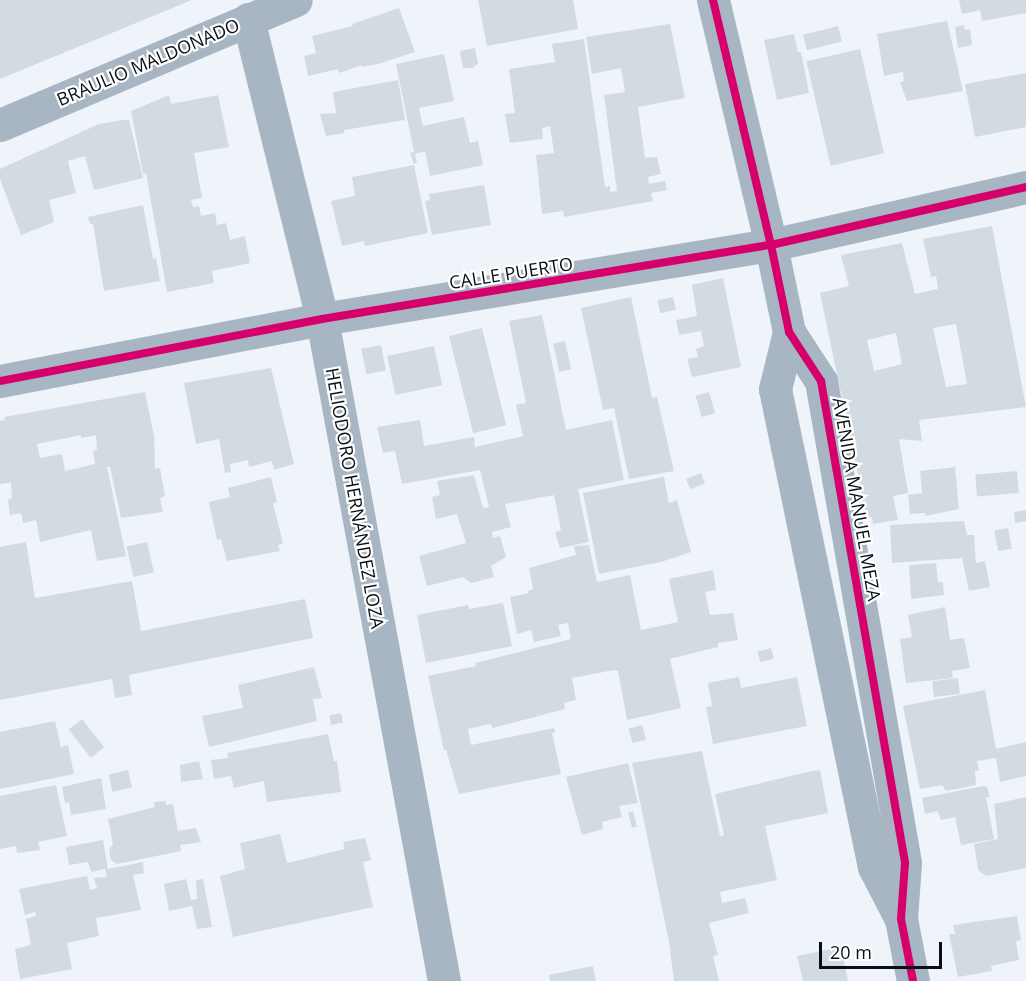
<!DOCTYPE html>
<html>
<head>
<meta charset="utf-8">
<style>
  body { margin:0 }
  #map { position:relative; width:1026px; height:981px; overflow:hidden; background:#eef4f9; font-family:"Open Sans",sans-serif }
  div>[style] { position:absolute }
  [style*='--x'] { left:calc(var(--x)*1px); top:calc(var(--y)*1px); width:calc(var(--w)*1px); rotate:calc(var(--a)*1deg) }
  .building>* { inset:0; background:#d3dbe2; transform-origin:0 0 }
  .street>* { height:33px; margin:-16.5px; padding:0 16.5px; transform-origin:16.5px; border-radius:16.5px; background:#a7b6c2 }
  .cycleway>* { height:8px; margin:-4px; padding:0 4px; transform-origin:4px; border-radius:4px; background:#d6006c }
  span { translate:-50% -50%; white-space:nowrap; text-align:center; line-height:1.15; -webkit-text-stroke:4.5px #fff; paint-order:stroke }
  .street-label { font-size:18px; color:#091015 }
  .scale { position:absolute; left:819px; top:942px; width:123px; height:27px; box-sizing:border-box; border:3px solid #091015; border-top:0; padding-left:8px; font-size:18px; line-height:21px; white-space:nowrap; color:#091015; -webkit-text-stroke:4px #fff; paint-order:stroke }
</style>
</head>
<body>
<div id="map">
  <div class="building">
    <div style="clip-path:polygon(0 0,192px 0,0 79px)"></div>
    <div style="clip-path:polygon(478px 0,573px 0,578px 29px,487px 46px)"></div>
    <div style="clip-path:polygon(959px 0,1026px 0,1026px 13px,982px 21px,980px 10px,962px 14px)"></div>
    <div style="clip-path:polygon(399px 8px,415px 52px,378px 64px,362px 67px,362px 65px,339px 73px,338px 69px,308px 76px,304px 56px,316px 53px,312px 36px,353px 26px,352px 24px)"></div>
    <div style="clip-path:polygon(947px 21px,963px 91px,907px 101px,900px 82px,904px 81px,903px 72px,884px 76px,877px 34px)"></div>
    <div style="clip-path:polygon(670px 24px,685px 98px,638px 107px,645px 158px,657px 157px,661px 174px,648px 177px,649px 184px,665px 181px,667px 190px,651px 193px,653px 201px,564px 217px,563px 211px,542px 214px,536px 155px,554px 153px,550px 126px,542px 128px,543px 139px,510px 143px,505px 114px,515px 113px,509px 69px,555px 62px,552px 44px,584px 39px,605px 187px,610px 186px,610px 192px,617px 191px,604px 95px,625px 92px,621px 68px,592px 74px,586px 37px)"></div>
    <div style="clip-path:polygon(964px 25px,965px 30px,970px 29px,972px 45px,958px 48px,955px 27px)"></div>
    <div style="left:838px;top:26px;width:16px;height:36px;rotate:76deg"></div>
    <div style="clip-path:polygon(794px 34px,798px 52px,801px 52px,809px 93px,777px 100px,764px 40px)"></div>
    <div style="clip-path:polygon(475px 48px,478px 64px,473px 66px,474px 68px,463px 68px,460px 51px)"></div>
    <div style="left:860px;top:49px;width:107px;height:55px;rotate:77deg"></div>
    <div style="clip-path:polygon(444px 54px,454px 101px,419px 108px,423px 126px,464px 117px,470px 143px,478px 141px,483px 165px,430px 176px,425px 151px,415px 154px,417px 163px,414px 164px,410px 153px,414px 152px,396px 64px)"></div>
    <div style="clip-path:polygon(1026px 73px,1026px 127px,975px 137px,965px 84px)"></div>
    <div style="clip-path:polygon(398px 80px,405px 120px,344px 130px,344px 133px,326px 136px,320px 114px,336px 113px,333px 92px)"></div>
    <div style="clip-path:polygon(169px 95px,171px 104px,218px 95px,229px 147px,194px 153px,202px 198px,191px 200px,193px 207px,199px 206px,201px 216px,215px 213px,217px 225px,226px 223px,230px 240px,245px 236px,250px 263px,212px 271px,214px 283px,167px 292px,146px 173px,143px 174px,131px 111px)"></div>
    <div style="clip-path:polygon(123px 120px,129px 120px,143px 178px,94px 190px,85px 156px,68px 161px,76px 193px,49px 200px,54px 222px,21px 235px,0 179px,0 169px,99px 124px)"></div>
    <div style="clip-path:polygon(414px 165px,428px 233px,365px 246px,364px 241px,342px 246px,331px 201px,355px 196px,352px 177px)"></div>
    <div style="clip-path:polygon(484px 185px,491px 225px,432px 235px,425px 201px,430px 200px,429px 194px)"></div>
    <div style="clip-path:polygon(143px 205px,153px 259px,156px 258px,160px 281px,104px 291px,93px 224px,90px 224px,88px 217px)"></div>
    <div style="clip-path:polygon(evenodd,992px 226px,1026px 407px,919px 420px,922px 441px,899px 439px,908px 493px,893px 496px,898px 520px,873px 524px,872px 517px,867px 518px,820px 293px,849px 286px,841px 255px,902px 243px,915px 294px,938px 289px,936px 276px,931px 277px,923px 239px,992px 226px,956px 324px,967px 384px,946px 387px,933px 328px,956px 324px,992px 226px,896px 333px,902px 364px,874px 371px,867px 340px,896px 333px)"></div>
    <div style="clip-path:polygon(723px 278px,741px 367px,692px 377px,687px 359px,698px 357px,696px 349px,704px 346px,701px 331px,679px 335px,676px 320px,697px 316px,692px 285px)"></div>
    <div style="clip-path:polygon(631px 297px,652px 398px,657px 397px,674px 471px,629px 479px,614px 408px,603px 410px,581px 308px)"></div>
    <div style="left:673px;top:297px;width:13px;height:16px;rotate:77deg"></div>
    <div style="clip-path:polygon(542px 315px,566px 430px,612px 420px,624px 480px,578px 489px,589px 542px,560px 548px,555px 532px,561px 530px,554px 495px,505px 504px,511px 527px,492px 532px,493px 538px,500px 536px,506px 557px,491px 566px,494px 577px,471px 583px,463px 577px,427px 586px,419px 556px,466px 543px,457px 514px,436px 519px,432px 497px,440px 495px,437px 481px,474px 475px,483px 508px,489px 507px,480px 470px,402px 484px,395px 451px,383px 453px,377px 427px,420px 420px,424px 446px,474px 437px,475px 447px,523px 436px,516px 405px,526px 403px,509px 321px)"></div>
    <div style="left:482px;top:328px;width:100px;height:34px;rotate:76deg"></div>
    <div style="left:565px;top:341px;width:29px;height:12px;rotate:78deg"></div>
    <div style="left:381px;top:345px;width:26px;height:20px;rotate:79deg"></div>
    <div style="left:434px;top:346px;width:40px;height:48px;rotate:78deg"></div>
    <div style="clip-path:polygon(271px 368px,294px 464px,274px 470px,272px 461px,249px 467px,248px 460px,230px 464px,231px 472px,225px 473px,219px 439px,196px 444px,184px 383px)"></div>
    <div style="clip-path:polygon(evenodd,145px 392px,154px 436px,155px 469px,160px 468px,165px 496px,160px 498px,163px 512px,121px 518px,110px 467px,107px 467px,126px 556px,97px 561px,91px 530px,40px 542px,36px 520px,23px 523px,21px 513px,10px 515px,8px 500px,12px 498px,11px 483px,0 484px,0 421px,5px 420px,4px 417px,145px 392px,81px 435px,81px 438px,96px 435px,97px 450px,93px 451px,95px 464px,65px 471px,62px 454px,40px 458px,37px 444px,81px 435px)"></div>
    <div style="left:709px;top:392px;width:22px;height:14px;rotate:74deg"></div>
    <div style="clip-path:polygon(955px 467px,959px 509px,925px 516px,925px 513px,910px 514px,908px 495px,922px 493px,920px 471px)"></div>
    <div style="left:1017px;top:471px;width:22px;height:42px;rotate:85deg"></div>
    <div style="left:701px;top:473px;width:11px;height:16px;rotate:68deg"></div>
    <div style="clip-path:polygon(271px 477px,277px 502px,273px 503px,283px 543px,278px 545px,280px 551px,227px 561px,221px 539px,217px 540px,209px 502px,230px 497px,228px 488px)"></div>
    <div style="clip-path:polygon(664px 477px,669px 503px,677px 500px,691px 552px,661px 562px,599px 574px,583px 493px)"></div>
    <div style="clip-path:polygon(1026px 510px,1026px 521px,1015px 523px,1014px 512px)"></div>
    <div style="clip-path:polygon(964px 521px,967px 535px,974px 535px,976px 563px,985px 561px,990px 587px,969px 591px,962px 558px,892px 563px,890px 525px)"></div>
    <div style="left:1008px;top:528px;width:21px;height:14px;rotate:79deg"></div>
    <div style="clip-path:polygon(26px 542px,35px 598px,132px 581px,141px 631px,305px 599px,313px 638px,129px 675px,132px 695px,115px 698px,112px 679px,0 700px,0 547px)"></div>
    <div style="left:147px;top:542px;width:31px;height:21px;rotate:77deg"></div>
    <div style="clip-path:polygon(589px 545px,597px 582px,630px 575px,641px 630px,678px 622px,669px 579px,713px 570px,716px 590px,705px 592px,710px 615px,733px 613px,738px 640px,718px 643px,718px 647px,670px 659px,681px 708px,627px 720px,618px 671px,614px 670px,572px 678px,576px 700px,564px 703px,565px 709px,493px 728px,490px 724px,468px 729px,471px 745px,554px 728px,555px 733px,552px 733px,561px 774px,459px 794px,446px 750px,444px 750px,428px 676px,476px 666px,475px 663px,571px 639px,568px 623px,558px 625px,561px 636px,534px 642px,531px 630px,517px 634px,510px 597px,529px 593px,528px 591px,533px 589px,529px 568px,576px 555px,574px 546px)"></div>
    <div style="clip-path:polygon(936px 563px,938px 582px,943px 582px,944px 595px,911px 599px,909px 565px)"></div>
    <div style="clip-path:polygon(503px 603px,512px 646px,426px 663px,417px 615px,468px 605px,469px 609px)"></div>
    <div style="clip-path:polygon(945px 607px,950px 640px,964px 638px,970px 668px,952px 671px,953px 678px,906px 683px,900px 639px,912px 637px,908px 615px)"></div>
    <div style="left:771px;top:648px;width:11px;height:14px;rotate:75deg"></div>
    <div style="clip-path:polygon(314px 667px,322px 698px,313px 699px,317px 721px,209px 747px,202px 716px,243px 708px,238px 685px)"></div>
    <div style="clip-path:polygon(739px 677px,741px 688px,797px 677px,807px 726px,713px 744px,706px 707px,712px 706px,708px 683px)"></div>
    <div style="left:958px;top:678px;width:16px;height:26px;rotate:83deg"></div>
    <div style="clip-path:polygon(985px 690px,996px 749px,1026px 742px,1026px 776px,1000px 782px,996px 758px,977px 761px,979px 771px,975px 771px,976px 785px,946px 791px,942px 785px,920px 789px,903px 706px)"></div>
    <div style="left:341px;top:713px;width:10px;height:12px;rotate:79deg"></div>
    <div style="left:82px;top:719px;width:36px;height:17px;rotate:52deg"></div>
    <div style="clip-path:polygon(55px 721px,61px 747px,68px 745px,74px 774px,0 789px,0 732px)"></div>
    <div style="left:642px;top:725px;width:15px;height:14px;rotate:74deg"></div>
    <div style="clip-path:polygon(328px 734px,334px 761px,337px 761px,341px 792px,267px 802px,264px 781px,234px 788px,231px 776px,214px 779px,211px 760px,228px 758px,227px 753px)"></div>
    <div style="clip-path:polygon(702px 751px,720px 836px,724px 835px,715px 794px,812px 771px,820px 770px,828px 813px,765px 826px,777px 880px,720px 892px,722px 903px,745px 898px,749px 913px,709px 923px,718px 955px,713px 956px,719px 981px,674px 981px,669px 942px,632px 763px)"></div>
    <div style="clip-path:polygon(199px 761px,203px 779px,181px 782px,180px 765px)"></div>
    <div style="clip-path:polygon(628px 763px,638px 803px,619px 806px,622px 817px,602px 822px,603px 829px,582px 835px,566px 777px)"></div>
    <div style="left:128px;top:770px;width:18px;height:20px;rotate:77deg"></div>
    <div style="clip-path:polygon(101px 778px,106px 809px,71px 815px,69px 802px,65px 803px,62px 787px)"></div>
    <div style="clip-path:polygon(56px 785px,67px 836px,38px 842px,40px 850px,17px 853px,16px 846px,0 849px,0 796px)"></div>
    <div style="clip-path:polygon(983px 786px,987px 787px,990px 797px,986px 797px,994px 839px,961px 845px,955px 817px,941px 820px,938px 811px,925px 814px,922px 798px)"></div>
    <div style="clip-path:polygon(1026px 797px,1026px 868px,986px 876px,978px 870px,974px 844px,998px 839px,994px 804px)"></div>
    <div style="clip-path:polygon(166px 801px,166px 805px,173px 804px,178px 831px,196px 828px,201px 842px,180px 845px,181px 851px,117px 864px,111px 860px,109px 850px,113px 844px,108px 819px,155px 807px,154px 802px)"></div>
    <div style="left:633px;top:811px;width:16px;height:5px;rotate:76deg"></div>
    <div style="clip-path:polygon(280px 834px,287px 863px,345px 849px,343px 842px,365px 838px,371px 860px,363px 862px,373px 907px,233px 937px,220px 876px,245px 869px,240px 843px)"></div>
    <div style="clip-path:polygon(103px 840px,108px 869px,143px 862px,144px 873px,133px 875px,141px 910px,96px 918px,99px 936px,67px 943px,72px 969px,20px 979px,15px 949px,31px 945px,26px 919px,36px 916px,35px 912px,25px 915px,19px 889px,87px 876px,90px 890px,97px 888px,94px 878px,107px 877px,105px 869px,91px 872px,88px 862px,69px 865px,66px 847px)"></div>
    <div style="clip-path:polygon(186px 879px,191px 900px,197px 899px,196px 880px,203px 879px,212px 927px,197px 929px,192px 906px,169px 911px,164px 884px)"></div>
    <div style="clip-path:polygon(1017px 916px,1021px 940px,1016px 941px,1019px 960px,991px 966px,992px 971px,958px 977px,949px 934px,955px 934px,953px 925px)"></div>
    <div style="clip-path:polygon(841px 947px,848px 981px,803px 981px,797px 956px)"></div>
    <div style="clip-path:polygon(593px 966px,596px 981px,550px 981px,549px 975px)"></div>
  </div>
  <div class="street">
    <div style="--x:713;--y:0;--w:252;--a:76.7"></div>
    <div style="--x:771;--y:245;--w:89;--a:78.3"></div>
    <div style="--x:789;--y:332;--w:59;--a:56.9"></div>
    <div style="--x:821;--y:381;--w:489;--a:80.1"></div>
    <div style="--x:905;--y:863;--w:56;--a:94.1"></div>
    <div style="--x:901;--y:919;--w:63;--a:79"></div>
    <div style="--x:248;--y:19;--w:309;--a:76.1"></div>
    <div style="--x:322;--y:319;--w:673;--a:79.56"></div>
    <div style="--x:0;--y:125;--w:321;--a:-22.9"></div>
    <div style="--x:789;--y:332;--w:59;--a:103.8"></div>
    <div style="--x:775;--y:389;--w:488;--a:78.3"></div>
    <div style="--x:874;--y:867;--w:59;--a:62.6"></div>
    <div style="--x:0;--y:381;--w:328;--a:-10.9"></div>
    <div style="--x:322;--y:319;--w:455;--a:-9.4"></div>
    <div style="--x:771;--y:245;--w:262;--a:-12.8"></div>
  </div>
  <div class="cycleway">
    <div style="--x:713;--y:0;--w:252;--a:76.7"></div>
    <div style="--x:771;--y:245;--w:89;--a:78.3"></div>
    <div style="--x:789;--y:332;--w:59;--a:56.9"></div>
    <div style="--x:821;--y:381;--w:489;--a:80.1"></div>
    <div style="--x:905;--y:863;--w:56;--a:94.1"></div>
    <div style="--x:901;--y:919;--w:63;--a:79"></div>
    <div style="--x:0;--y:381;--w:328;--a:-10.9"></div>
    <div style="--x:322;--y:319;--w:455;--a:-9.4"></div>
    <div style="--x:771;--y:245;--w:262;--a:-12.8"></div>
  </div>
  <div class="street-label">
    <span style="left:148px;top:62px;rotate:-23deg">BRAULIO MALDONADO</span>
    <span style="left:511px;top:273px;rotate:-9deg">CALLE PUERTO</span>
    <span style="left:355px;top:498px;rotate:80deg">HELIODORO HERNÁNDEZ LOZA</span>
    <span style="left:857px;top:499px;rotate:80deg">AVENIDA MANUEL MEZA</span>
  </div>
  <div class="scale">20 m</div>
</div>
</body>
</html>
